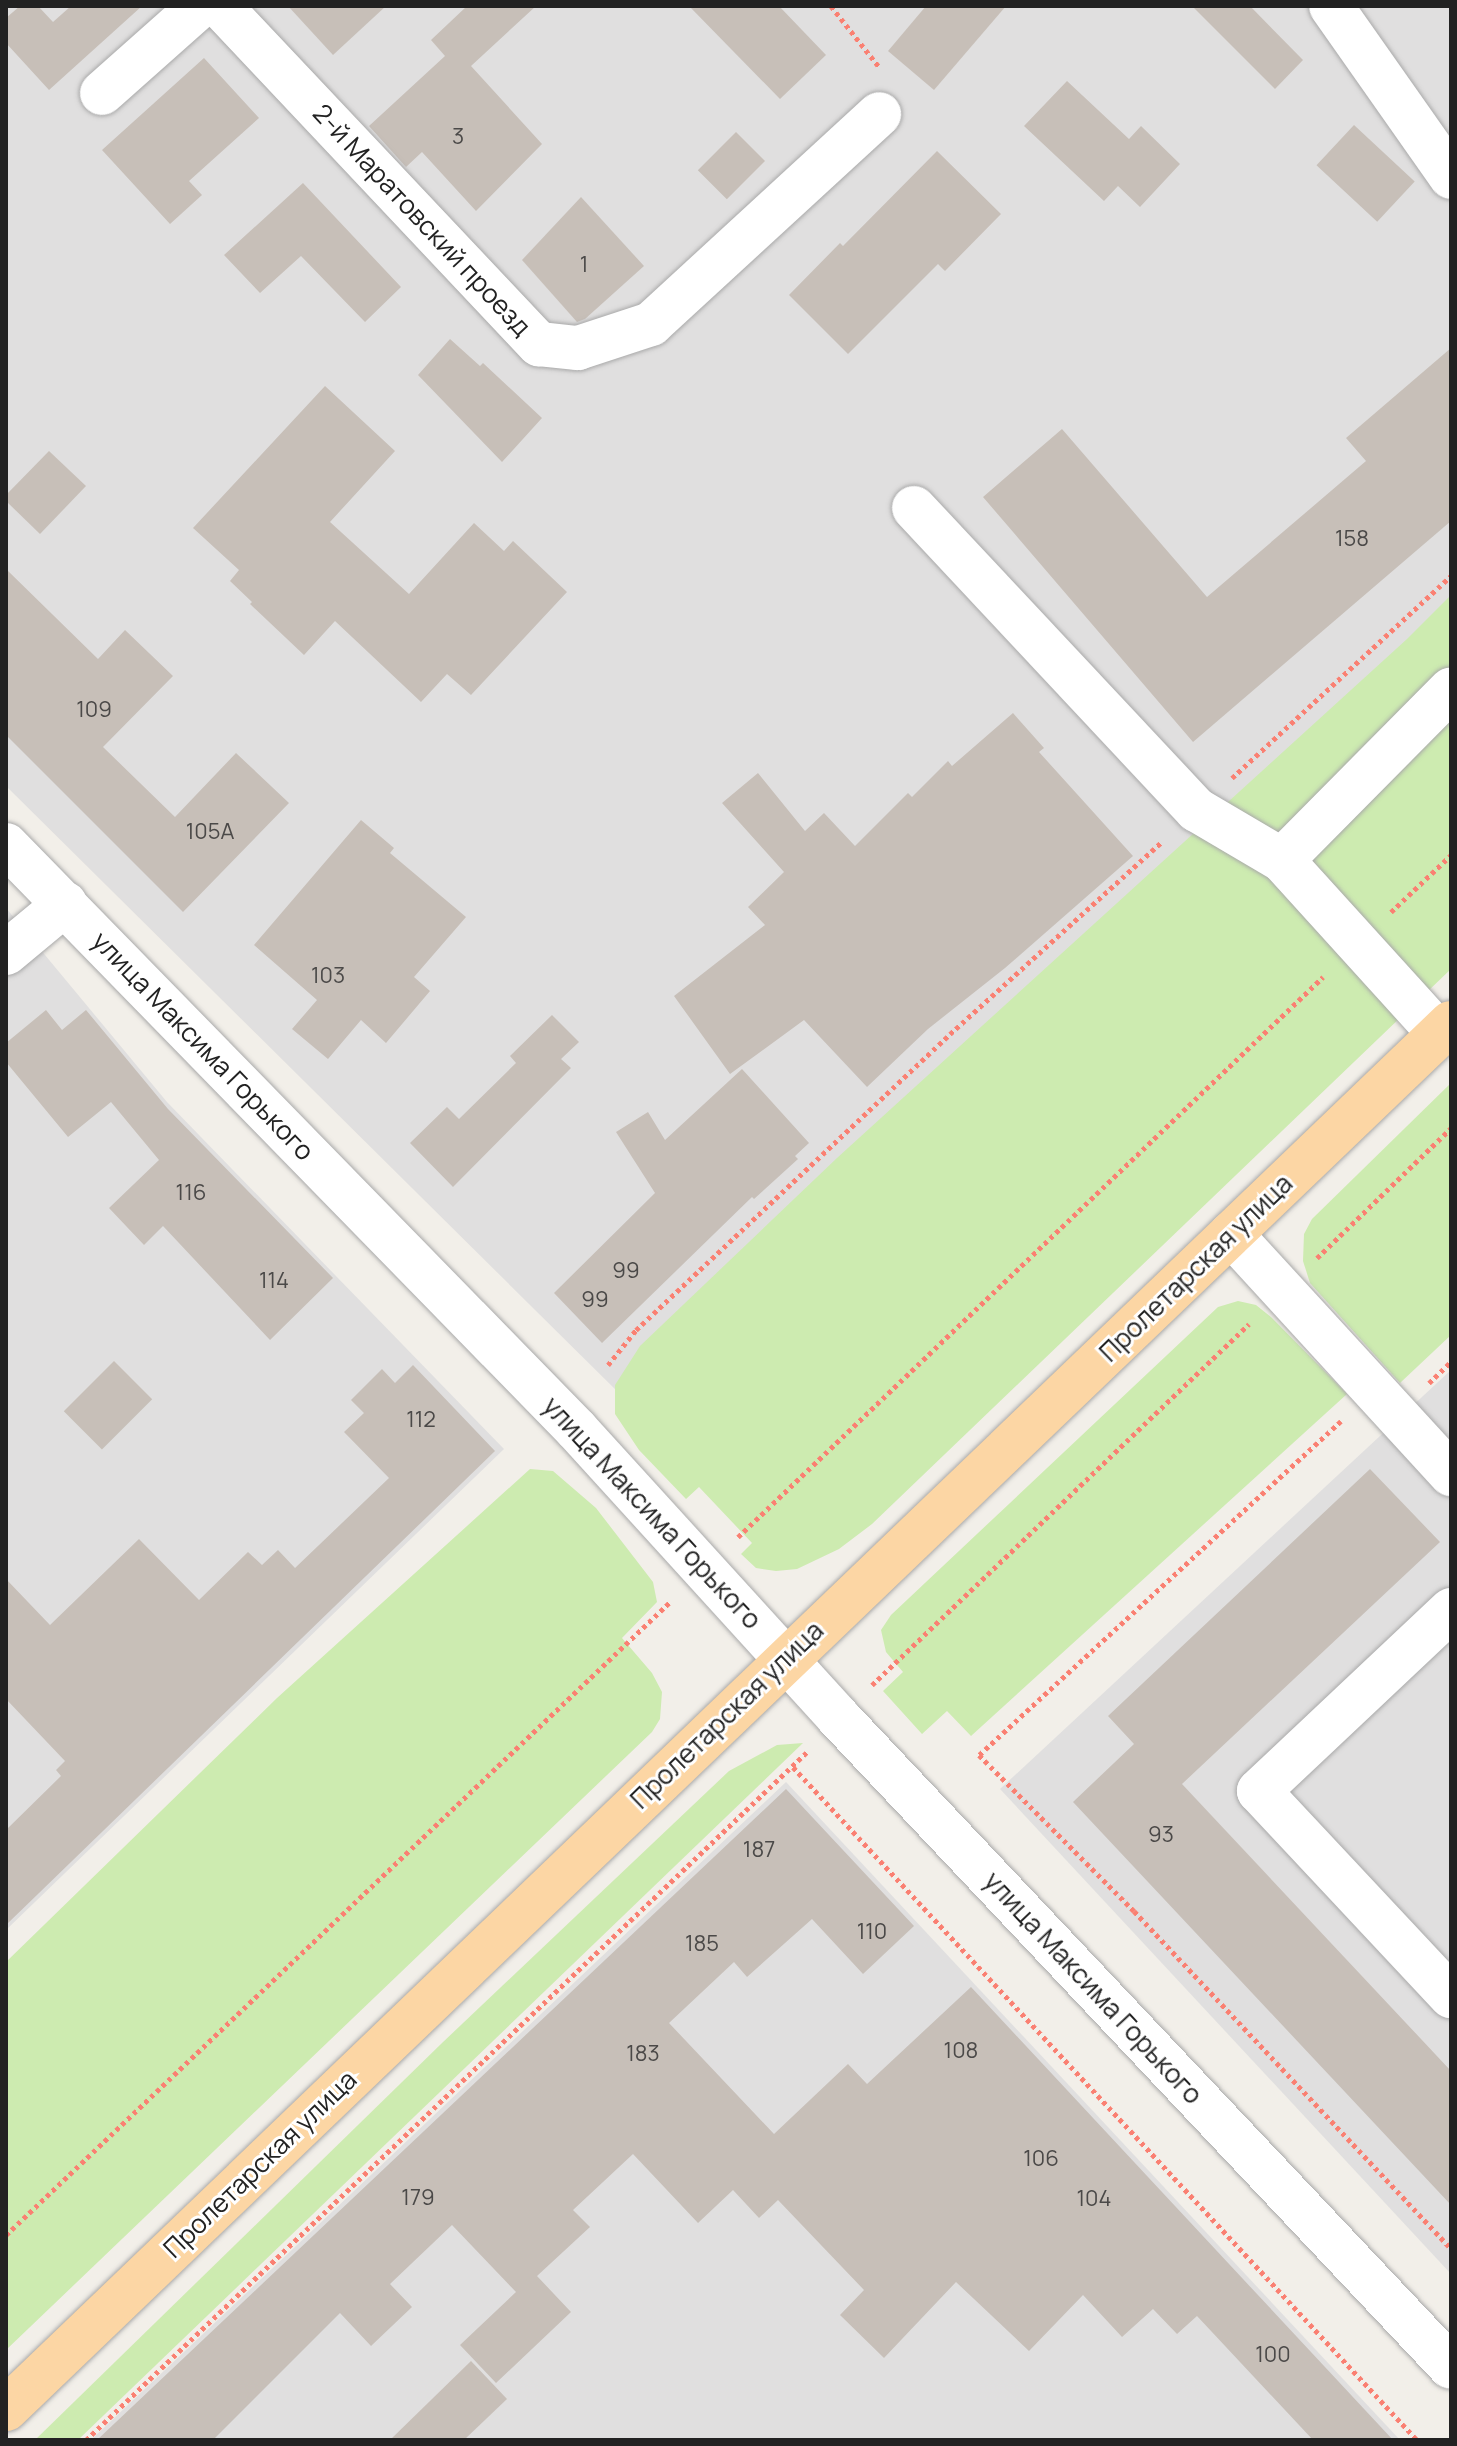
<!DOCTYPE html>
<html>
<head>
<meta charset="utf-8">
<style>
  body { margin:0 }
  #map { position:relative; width:1457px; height:2446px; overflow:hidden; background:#f2efe9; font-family:Manrope,sans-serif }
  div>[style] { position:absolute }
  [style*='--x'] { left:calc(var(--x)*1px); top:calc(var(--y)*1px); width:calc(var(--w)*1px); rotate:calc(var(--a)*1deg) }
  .residential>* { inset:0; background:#e0dfdf }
  .grass>* { inset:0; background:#cdebb0 }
  .building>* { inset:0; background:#c7bfb8; transform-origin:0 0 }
  .path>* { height:5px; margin-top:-2.5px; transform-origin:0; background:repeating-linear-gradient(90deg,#fa8072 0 4px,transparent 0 8px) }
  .roads { filter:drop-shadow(0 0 2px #a9a9a9) drop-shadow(0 0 2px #a9a9a9) }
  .minor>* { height:44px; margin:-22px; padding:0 22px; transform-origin:22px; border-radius:22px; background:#fff }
  .major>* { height:44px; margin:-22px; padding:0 22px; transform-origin:22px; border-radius:22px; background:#fcd6a4 }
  span { translate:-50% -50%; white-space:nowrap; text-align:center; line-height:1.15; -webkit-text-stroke:6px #fff; paint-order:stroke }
  .number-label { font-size:22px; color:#4b4948 }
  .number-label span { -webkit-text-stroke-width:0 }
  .street-label { font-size:26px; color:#222 }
  .frame { position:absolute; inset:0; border:8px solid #222; pointer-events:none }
</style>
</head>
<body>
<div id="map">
  <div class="residential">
    <div style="clip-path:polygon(6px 6px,1451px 6px,1451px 619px,624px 1398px,6px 786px)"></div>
    <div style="clip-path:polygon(6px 908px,167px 1102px,504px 1449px,6px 1930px)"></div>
    <div style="clip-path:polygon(1451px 1370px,1451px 2274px,1000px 1789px)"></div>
    <div style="clip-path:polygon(786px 1782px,1400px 2440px,91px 2440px)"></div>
  </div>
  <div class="grass">
    <div style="clip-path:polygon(1451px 595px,1451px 969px,872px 1524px,839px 1549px,797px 1569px,776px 1571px,756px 1568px,741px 1554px,752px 1543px,699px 1487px,686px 1499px,639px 1450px,615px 1414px,615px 1385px,640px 1346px,837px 1158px,1407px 639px)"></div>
    <div style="clip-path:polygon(1451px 1083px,1451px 1335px,1400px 1383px,1310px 1283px,1303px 1261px,1304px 1234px,1312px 1219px)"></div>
    <div style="clip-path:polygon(1238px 1301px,1256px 1305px,1271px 1317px,1347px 1394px,971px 1736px,947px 1711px,922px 1734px,883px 1691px,903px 1672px,886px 1652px,881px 1630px,891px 1615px,1218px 1307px)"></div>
    <div style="clip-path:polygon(530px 1469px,553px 1471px,596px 1508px,653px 1582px,657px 1602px,622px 1638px,652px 1673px,662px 1692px,660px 1719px,652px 1732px,6px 2350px,6px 1962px,277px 1698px)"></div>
    <div style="clip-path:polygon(803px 1743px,78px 2440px,35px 2440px,442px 2043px,729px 1771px,777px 1745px)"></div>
  </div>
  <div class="building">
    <div style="clip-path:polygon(20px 6px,38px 6px,53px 22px,71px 6px,142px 6px,49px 90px,6px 43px,6px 18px)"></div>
    <div style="clip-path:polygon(288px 6px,386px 6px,333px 55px)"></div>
    <div style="clip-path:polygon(467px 6px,536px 6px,471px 66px,542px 144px,476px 211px,422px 152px,406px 167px,369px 126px,445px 56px,431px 40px)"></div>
    <div style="clip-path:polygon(689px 6px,779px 6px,826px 55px,780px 99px)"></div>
    <div style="clip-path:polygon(926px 6px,1006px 6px,934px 90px,888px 51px)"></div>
    <div style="clip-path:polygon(1192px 6px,1250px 6px,1303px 60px,1275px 89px)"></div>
    <div style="clip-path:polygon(204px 58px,259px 118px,189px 181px,202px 195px,170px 224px,102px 150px)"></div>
    <div style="clip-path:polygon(1067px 81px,1129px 139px,1141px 126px,1180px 164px,1140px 207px,1118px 186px,1104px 201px,1024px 126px)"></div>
    <div style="left:1354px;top:125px;width:83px;height:55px;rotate:43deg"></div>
    <div style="left:736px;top:132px;width:41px;height:54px;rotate:45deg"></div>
    <div style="clip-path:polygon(937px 151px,1001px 214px,945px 271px,938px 264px,848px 354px,789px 295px,840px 243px,843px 246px)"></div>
    <div style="clip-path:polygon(303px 183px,401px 287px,365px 322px,301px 256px,260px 293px,224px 255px)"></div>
    <div style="clip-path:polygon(581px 197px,644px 266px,585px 319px,577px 322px,522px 260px)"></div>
    <div style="clip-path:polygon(450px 339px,480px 366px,483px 363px,542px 418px,502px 462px,418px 375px)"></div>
    <div style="clip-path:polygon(1451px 348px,1451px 521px,1193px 742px,983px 497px,1062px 429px,1207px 597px,1366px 461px,1346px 438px)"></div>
    <div style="clip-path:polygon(325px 386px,395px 451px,330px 522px,409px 594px,474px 523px,504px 551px,513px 541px,567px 592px,471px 695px,447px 674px,421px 702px,335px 621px,304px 655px,250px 604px,252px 602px,230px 581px,239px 570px,193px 528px)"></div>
    <div style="clip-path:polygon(49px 451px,86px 486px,40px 534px,6px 501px,6px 495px)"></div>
    <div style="clip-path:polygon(6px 569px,98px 659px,125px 630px,173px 676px,103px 747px,175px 817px,236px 753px,289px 803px,183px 912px,6px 735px)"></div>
    <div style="clip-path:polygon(1013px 713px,1044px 748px,1039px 752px,1133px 856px,1005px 968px,928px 1029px,867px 1087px,804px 1020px,730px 1074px,674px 996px,765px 925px,748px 907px,784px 872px,722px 803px,758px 773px,805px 831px,824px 813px,855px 846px,908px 793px,912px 797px,948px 761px,952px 766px)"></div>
    <div style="clip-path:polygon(361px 820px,394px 848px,390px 853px,466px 917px,414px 977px,430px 991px,386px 1043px,361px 1020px,328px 1059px,292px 1029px,317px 1000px,254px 945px)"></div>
    <div style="clip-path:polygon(46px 1010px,62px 1030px,86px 1010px,168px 1109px,333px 1278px,270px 1340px,163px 1226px,144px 1245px,109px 1208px,159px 1160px,111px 1102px,68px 1137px,6px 1062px,6px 1043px)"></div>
    <div style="clip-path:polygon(552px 1015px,579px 1042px,561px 1059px,571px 1068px,453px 1187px,410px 1143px,447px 1107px,459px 1119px,516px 1063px,510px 1056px)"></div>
    <div style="clip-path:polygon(742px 1069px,809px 1143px,795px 1156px,798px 1159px,754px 1199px,752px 1197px,602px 1343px,554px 1293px,655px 1193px,616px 1132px,648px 1112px,665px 1140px)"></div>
    <div style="left:114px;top:1361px;width:54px;height:71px;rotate:45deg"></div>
    <div style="clip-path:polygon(413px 1365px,495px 1451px,6px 1925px,6px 1830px,61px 1776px,56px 1770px,65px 1761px,6px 1699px,6px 1579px,50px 1625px,139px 1539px,199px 1600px,248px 1552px,262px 1565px,278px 1550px,295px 1568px,389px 1478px,344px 1432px,364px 1413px,351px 1400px,382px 1369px,395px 1383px)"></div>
    <div style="clip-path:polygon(1370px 1469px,1440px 1542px,1182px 1784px,1451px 2071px,1451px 2205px,1073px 1802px,1134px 1744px,1108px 1716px)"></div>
    <div style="clip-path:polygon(786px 1789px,914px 1926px,863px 1974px,812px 1919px,747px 1977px,734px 1962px,669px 2023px,774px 2134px,848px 2064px,867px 2084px,971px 1987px,1393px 2440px,1313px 2440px,1197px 2316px,1177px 2334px,1153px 2309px,1122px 2337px,1083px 2295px,1029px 2351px,956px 2282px,884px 2358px,840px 2315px,864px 2290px,778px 2200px,759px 2218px,733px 2190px,698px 2223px,633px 2154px,573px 2210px,590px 2227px,537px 2276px,571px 2312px,496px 2383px,460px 2345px,516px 2292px,452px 2225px,390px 2284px,412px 2307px,371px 2346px,340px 2313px,213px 2440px,97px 2440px)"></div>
    <div style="clip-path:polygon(471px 2361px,507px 2399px,464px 2440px,390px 2440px)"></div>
  </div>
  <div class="path">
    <div style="--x:831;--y:6;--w:79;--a:51.7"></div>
    <div style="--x:1232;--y:778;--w:298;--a:-42.7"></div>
    <div style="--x:1391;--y:912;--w:83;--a:-43.5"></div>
    <div style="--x:1317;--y:1258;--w:187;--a:-44.1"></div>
    <div style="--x:608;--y:1365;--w:45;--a:-51.3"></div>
    <div style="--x:636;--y:1330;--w:432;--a:-43.3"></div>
    <div style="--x:950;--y:1034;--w:287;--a:-42.2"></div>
    <div style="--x:1429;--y:1383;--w:30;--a:-44"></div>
    <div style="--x:1341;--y:1421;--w:493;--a:137.3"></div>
    <div style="--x:979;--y:1755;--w:220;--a:45.2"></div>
    <div style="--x:1134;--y:1911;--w:463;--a:46.8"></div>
    <div style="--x:738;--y:1537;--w:810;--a:-43.75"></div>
    <div style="--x:872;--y:1685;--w:522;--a:-43.76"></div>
    <div style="--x:793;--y:1767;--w:918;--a:47.16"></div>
    <div style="--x:6;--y:2235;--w:917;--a:-43.63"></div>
    <div style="--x:86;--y:2440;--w:997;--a:-43.66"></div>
  </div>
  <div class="roads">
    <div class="minor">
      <div style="--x:220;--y:6;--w:465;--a:46.7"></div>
      <div style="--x:539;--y:344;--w:39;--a:6"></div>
      <div style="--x:578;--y:348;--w:77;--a:-18.2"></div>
      <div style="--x:651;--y:324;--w:310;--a:-42.6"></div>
      <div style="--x:1331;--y:6;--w:209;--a:54.9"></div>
      <div style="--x:102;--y:93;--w:131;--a:-41.6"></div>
      <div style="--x:914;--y:508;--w:414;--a:46.9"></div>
      <div style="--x:1197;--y:810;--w:99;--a:30.5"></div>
      <div style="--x:1282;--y:860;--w:240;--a:-45.3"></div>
      <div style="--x:6;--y:845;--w:817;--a:45.69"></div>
      <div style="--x:577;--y:1430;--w:388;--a:47.7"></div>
      <div style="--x:838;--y:1717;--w:893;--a:46.68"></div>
      <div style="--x:1282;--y:860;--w:235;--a:47.8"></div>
      <div style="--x:6;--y:953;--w:77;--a:-39.7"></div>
      <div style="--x:1231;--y:1234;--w:326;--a:47.5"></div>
      <div style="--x:1451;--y:1610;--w:264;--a:136.7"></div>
      <div style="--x:1259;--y:1791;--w:281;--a:46.9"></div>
    </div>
    <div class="major">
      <div style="--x:6;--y:2409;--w:2002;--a:-43.81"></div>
    </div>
  </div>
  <div class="number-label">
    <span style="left:458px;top:137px">3</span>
    <span style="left:584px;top:265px">1</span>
    <span style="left:1352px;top:539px">158</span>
    <span style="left:94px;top:710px">109</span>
    <span style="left:210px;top:832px">105А</span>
    <span style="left:328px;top:976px">103</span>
    <span style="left:191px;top:1193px">116</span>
    <span style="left:626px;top:1271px">99</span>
    <span style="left:274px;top:1281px">114</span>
    <span style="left:595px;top:1300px">99</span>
    <span style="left:421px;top:1420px">112</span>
    <span style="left:1161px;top:1835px">93</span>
    <span style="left:759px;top:1850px">187</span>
    <span style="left:872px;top:1932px">110</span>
    <span style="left:702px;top:1944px">185</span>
    <span style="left:961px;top:2051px">108</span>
    <span style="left:643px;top:2054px">183</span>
    <span style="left:1041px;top:2159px">106</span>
    <span style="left:418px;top:2198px">179</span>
    <span style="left:1094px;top:2199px">104</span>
    <span style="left:1273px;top:2355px">100</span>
  </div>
  <div class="street-label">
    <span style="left:422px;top:220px;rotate:47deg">2-й Маратовский проезд</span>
    <span style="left:203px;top:1046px;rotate:46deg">улица Максима Горького</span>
    <span style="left:1196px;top:1268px;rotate:-44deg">Пролетарская улица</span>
    <span style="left:652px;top:1513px;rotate:47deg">улица Максима Горького</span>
    <span style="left:727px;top:1715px;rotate:-44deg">Пролетарская улица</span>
    <span style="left:1093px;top:1988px;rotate:47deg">улица Максима Горького</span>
    <span style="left:260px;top:2164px;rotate:-44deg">Пролетарская улица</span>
  </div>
  <div class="frame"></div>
</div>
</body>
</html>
